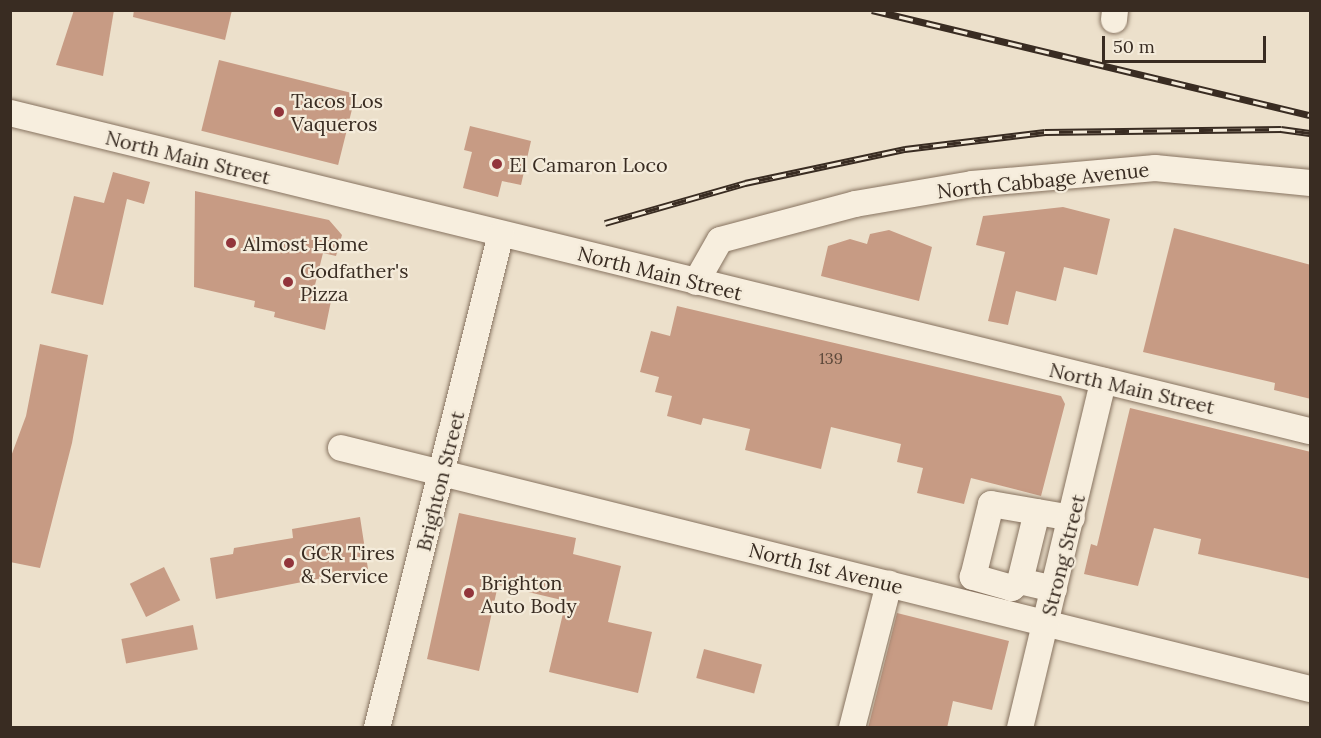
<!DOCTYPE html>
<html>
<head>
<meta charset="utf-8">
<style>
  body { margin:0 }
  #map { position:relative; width:1321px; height:738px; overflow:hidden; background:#ece0cb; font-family:Lora,serif }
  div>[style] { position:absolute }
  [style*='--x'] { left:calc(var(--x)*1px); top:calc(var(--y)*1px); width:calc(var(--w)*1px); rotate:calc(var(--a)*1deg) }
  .building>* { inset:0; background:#c79b84; transform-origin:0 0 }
  .roads { filter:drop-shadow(0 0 2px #877360) drop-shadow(0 0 2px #877360) }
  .minor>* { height:26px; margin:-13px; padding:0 13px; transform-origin:13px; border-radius:13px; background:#f7eede }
  .rail>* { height:7px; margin-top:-3.5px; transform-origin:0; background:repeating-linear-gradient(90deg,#f4ebda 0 14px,#392c22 0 28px); box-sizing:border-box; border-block:2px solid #392c22 }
  .dots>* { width:16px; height:16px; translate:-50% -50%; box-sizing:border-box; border:3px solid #f4ebda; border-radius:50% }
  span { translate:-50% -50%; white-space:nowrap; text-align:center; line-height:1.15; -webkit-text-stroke:4.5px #f4ebda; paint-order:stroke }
  .number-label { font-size:16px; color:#5c483a }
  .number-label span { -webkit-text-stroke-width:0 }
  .poi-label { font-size:20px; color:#392c22 }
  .left { translate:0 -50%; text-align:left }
  .street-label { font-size:20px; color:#392c22 }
  .frame { position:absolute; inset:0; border:12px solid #392c22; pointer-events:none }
  .scale { position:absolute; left:1102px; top:36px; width:164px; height:27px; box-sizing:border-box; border:3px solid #392c22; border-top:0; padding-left:8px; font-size:18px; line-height:21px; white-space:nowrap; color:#392c22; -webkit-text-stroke:4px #f4ebda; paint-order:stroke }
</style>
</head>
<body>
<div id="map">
  <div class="building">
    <div style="clip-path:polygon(74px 10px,114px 10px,103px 76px,56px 65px)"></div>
    <div style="clip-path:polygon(134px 10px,232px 10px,225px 40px,133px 17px)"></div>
    <div style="left:219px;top:60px;width:141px;height:73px;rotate:14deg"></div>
    <div style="clip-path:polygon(470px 126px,531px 141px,521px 185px,502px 181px,498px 197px,463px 188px,472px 152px,464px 150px)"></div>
    <div style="clip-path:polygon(113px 172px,150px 182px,144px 204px,127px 199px,103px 305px,51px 293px,74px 196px,104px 203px)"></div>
    <div style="clip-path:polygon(195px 191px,329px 220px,342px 235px,336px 256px,323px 253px,312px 297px,331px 301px,325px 330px,274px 317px,275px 312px,254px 307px,255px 301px,194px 287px)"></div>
    <div style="clip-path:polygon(1063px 207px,1110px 219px,1097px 275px,1064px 267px,1056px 301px,1016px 291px,1008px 325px,988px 321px,1005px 252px,976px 245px,983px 216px)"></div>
    <div style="clip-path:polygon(1174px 228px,1311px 265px,1311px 399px,1274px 390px,1275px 383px,1143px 352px)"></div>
    <div style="clip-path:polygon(889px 230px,932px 247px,919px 301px,821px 276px,828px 246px,850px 239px,867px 244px,870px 234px)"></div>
    <div style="clip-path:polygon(677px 306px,1061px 396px,1065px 404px,1041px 496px,971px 478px,964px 504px,917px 493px,923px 468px,897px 462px,901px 444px,831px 427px,821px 469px,745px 450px,750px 429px,703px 418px,701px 425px,667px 416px,672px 396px,655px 392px,659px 377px,640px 372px,651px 331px,670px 336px)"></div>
    <div style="clip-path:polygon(40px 344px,88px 355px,72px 443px,40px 568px,10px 562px,10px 459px,26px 416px)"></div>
    <div style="clip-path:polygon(1130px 408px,1311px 452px,1311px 579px,1198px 554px,1201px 539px,1154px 528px,1138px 586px,1084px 574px,1091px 544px,1097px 546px)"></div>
    <div style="clip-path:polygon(459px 513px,576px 538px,573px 554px,621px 566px,608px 622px,652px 632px,638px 693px,549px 672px,566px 601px,498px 585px,479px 671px,427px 659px)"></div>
    <div style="clip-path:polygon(360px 517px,368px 569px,216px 599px,210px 558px,233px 554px,234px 548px,293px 538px,292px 529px)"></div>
    <div style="left:164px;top:567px;width:37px;height:38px;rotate:64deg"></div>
    <div style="clip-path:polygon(897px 613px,1009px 641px,992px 710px,953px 701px,947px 728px,868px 728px)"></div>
    <div style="left:193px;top:625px;width:25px;height:73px;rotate:79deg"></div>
    <div style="left:704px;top:649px;width:60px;height:30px;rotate:15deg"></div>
  </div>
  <div class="roads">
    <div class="minor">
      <div style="--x:1114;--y:20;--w:10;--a:-84"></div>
      <div style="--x:10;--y:113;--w:1338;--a:13.75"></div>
      <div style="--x:696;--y:282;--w:48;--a:-60.3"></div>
      <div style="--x:720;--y:240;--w:140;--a:-14.9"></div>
      <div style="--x:855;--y:204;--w:119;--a:-9.7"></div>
      <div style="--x:972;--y:184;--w:184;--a:-5"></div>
      <div style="--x:1155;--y:168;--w:156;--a:5.5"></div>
      <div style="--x:341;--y:448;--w:999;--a:13.97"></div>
      <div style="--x:1020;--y:581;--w:71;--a:-76.2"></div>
      <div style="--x:1054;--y:589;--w:35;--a:-167"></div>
      <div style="--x:1020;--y:581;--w:11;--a:139"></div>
      <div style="--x:1012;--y:588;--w:41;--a:-164.2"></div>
      <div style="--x:973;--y:577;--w:75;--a:-76.1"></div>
      <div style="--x:991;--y:504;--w:82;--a:9.8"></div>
      <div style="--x:377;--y:728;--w:509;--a:-75.91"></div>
      <div style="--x:852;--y:728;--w:149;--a:-75.6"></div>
      <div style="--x:1020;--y:728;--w:357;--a:-76.5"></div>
    </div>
  </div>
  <div class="rail">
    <div style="--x:872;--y:10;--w:450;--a:13.5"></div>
    <div style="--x:605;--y:223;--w:146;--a:-15.9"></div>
    <div style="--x:745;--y:183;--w:164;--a:-12"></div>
    <div style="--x:905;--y:149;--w:141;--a:-6.9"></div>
    <div style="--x:1045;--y:132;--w:236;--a:-0.7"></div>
    <div style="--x:1281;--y:129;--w:29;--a:8"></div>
  </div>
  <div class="dots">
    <div style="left:279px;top:112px;background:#92353b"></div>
    <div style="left:497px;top:164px;background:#92353b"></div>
    <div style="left:231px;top:243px;background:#92353b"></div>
    <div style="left:288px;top:282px;background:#92353b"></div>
    <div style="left:289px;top:563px;background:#92353b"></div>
    <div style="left:469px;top:593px;background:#92353b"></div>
  </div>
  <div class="number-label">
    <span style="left:831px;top:358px">139</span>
  </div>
  <div class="poi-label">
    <span class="left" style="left:291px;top:112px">Tacos Los<br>Vaqueros</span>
    <span class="left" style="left:509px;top:164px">El Camaron Loco</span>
    <span class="left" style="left:243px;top:243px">Almost Home</span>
    <span class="left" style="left:300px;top:282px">Godfather's<br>Pizza</span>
    <span class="left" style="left:301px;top:564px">GCR Tires<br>&amp; Service</span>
    <span class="left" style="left:481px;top:594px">Brighton<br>Auto Body</span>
  </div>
  <div class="street-label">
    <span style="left:188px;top:157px;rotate:14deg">North Main Street</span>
    <span style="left:1043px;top:180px;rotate:-6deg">North Cabbage Avenue</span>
    <span style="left:660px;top:273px;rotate:14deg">North Main Street</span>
    <span style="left:1132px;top:388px;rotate:13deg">North Main Street</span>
    <span style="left:440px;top:481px;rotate:-76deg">Brighton Street</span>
    <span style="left:1063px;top:555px;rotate:-76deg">Strong Street</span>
    <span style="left:826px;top:568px;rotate:14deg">North 1st Avenue</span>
  </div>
  <div class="frame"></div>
  <div class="scale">50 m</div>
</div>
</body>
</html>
